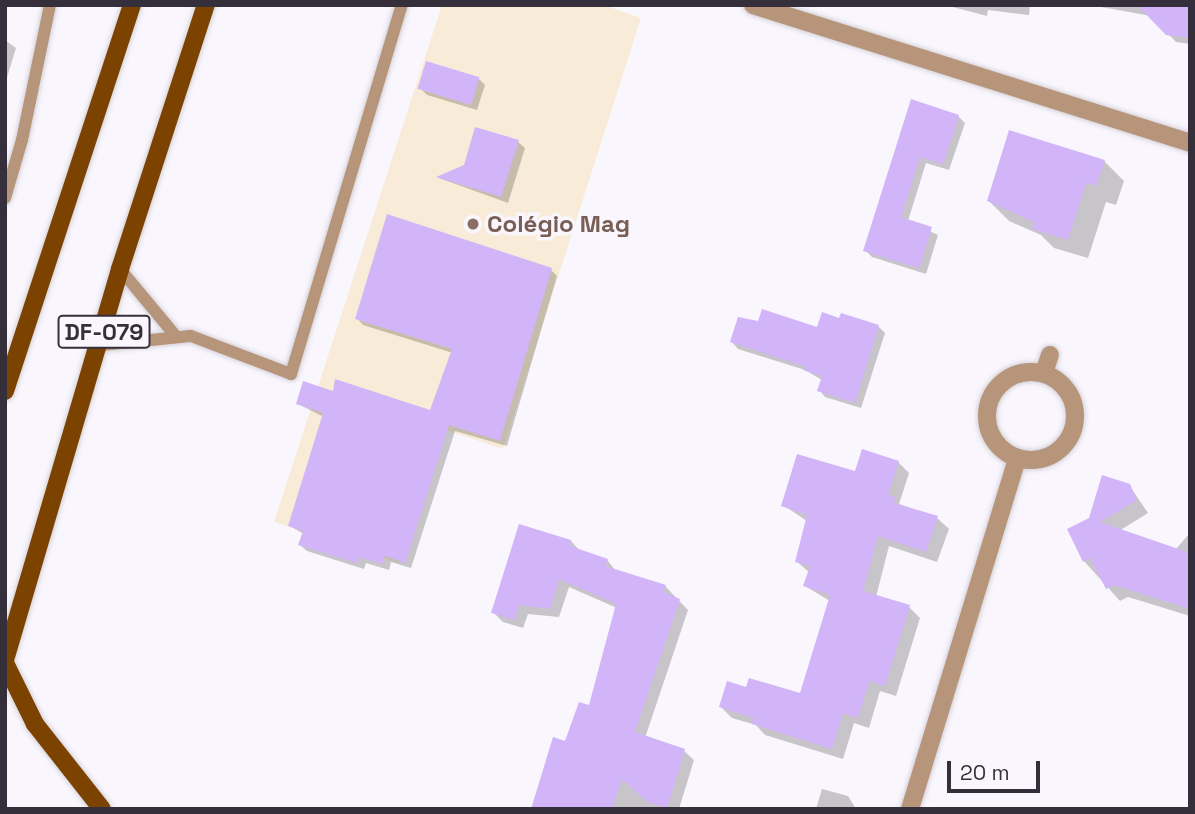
<!DOCTYPE html>
<html>
<head>
<meta charset="utf-8">
<style>
  body { margin:0 }
  #map { position:relative; width:1195px; height:814px; overflow:hidden; background:#f9f6fd; font-family:"Space Grotesk",sans-serif }
  div>[style] { position:absolute }
  [style*='--x'] { left:calc(var(--x)*1px); top:calc(var(--y)*1px); width:calc(var(--w)*1px); rotate:calc(var(--a)*1deg) }
  .education>* { inset:0; background:#f8ecd8 }
  .shadow>* { inset:0; background:#0003 }
  .building>* { inset:0; background:#d2b4f8; transform-origin:0 0 }
  .roads { filter:drop-shadow(0 0 2px #d6d2da) drop-shadow(0 0 2px #d6d2da) }
  .service>* { height:12px; margin:-6px; padding:0 6px; transform-origin:6px; border-radius:6px; background:#b7957a }
  .minor>* { height:18px; margin:-9px; padding:0 9px; transform-origin:9px; border-radius:9px; background:#b7957a }
  .minor>.ring { margin:-9px; padding:0; box-sizing:content-box; background:none; border:18px solid #b7957a; border-radius:50% }
  .primary>* { height:18px; margin:-9px; padding:0 9px; transform-origin:9px; border-radius:9px; background:#7c4300 }
  .dots>* { width:19px; height:19px; translate:-50% -50%; box-sizing:border-box; border:4px solid #f9f6fd; border-radius:50% }
  span { translate:-50% -50%; white-space:nowrap; text-align:center; line-height:1.15; -webkit-text-stroke:7px #f9f6fd; paint-order:stroke }
  .shield-label span { padding:2px 5px; background:#f9f6fd; border:2px solid; border-radius:5px; -webkit-text-stroke-width:0 }
  .shield-label { font-size:23px; color:#352f3c; font-weight:700 }
  .education-label { font-size:24px; color:#785e54; font-weight:700 }
  .left { translate:0 -50%; text-align:left }
  .frame { position:absolute; inset:0; border:7px solid #352f3c; pointer-events:none }
  .scale { position:absolute; left:947px; top:761px; width:93px; height:32px; box-sizing:border-box; border:4px solid #352f3c; border-top:0; padding-left:9px; font-size:21px; line-height:24px; white-space:nowrap; color:#352f3c; -webkit-text-stroke:5px #f9f6fd; paint-order:stroke }
</style>
</head>
<body>
<div id="map">
  <div class="education">
    <div style="clip-path:polygon(442px 5px,604px 5px,641px 18px,503px 449px,446px 430px,399px 563px,274px 522px)"></div>
  </div>
  <div class="shadow">
    <div style="clip-path:polygon(945px 5px,1030px 5px,1029px 15px,988px 10px,987px 16px)"></div>
    <div style="clip-path:polygon(1090px 5px,1190px 5px,1190px 44px,1176px 42px,1151px 16px)"></div>
    <div style="clip-path:polygon(5px 40px,16px 48px,5px 84px)"></div>
    <div style="clip-path:polygon(479px 79px,485px 85px,477px 110px,427px 95px,420px 88px)"></div>
    <div style="clip-path:polygon(912px 102px,958px 116px,965px 123px,949px 170px,926px 163px,908px 221px,938px 235px,926px 274px,872px 257px,865px 250px)"></div>
    <div style="clip-path:polygon(518px 142px,525px 148px,508px 203px,439px 178px)"></div>
    <div style="clip-path:polygon(1104px 161px,1124px 181px,1116px 205px,1106px 202px,1088px 258px,1054px 248px,1041px 235px,1009px 221px,989px 201px)"></div>
    <div style="clip-path:polygon(551px 270px,557px 276px,507px 446px,455px 431px,411px 568px,391px 562px,389px 570px,366px 563px,364px 569px,307px 551px,300px 545px,304px 534px,290px 526px,324px 417px,298px 404px,335px 393px,431px 412px,453px 353px,363px 325px,357px 318px)"></div>
    <div style="clip-path:polygon(840px 320px,878px 326px,885px 333px,861px 408px,825px 397px,819px 390px,822px 380px,805px 370px,738px 349px,732px 342px,818px 329px)"></div>
    <div style="clip-path:polygon(898px 462px,909px 473px,899px 504px,937px 518px,949px 529px,937px 562px,889px 546px,876px 597px,909px 607px,920px 618px,896px 696px,880px 691px,869px 728px,854px 723px,843px 759px,765px 735px,756px 725px,732px 718px,721px 707px,747px 689px,801px 696px,830px 601px,805px 586px,810px 573px,796px 561px,807px 521px,783px 505px,856px 473px)"></div>
    <div style="clip-path:polygon(1129px 485px,1148px 513px,1119px 531px,1175px 550px,1190px 533px,1190px 616px,1128px 597px,1120px 601px,1084px 561px,1089px 519px)"></div>
    <div style="clip-path:polygon(571px 541px,580px 551px,607px 560px,616px 571px,665px 586px,688px 610px,645px 738px,684px 751px,694px 760px,679px 809px,533px 809px,566px 743px,590px 708px,617px 608px,569px 587px,559px 617px,528px 614px,523px 628px,503px 622px,493px 612px)"></div>
    <div style="clip-path:polygon(822px 789px,848px 796px,856px 809px,816px 809px)"></div>
  </div>
  <div class="building">
    <div style="clip-path:polygon(1137px 5px,1190px 5px,1190px 38px,1166px 35px)"></div>
    <div style="left:426px;top:61px;width:56px;height:29px;rotate:17deg"></div>
    <div style="clip-path:polygon(911px 99px,959px 115px,943px 164px,920px 157px,901px 217px,932px 227px,919px 268px,863px 251px)"></div>
    <div style="clip-path:polygon(475px 127px,519px 140px,501px 197px,436px 177px,464px 165px)"></div>
    <div style="clip-path:polygon(1009px 130px,1105px 160px,1096px 186px,1086px 183px,1068px 240px,1032px 229px,1034px 222px,987px 201px)"></div>
    <div style="clip-path:polygon(387px 214px,552px 268px,500px 441px,449px 425px,405px 563px,385px 556px,382px 564px,359px 557px,357px 563px,298px 545px,303px 531px,288px 526px,323px 413px,296px 404px,303px 381px,333px 391px,335px 379px,430px 410px,452px 349px,355px 319px)"></div>
    <div style="clip-path:polygon(762px 309px,817px 327px,822px 312px,839px 318px,841px 313px,879px 325px,855px 403px,817px 391px,822px 376px,803px 370px,806px 367px,730px 342px,738px 317px,758px 321px)"></div>
    <div style="clip-path:polygon(862px 449px,899px 461px,888px 495px,895px 497px,894px 503px,938px 516px,926px 552px,878px 536px,863px 591px,910px 605px,885px 686px,869px 681px,858px 718px,843px 713px,832px 749px,752px 724px,753px 718px,719px 707px,727px 681px,746px 687px,749px 678px,800px 693px,830px 595px,803px 586px,810px 566px,795px 562px,807px 515px,781px 506px,797px 454px,855px 471px)"></div>
    <div style="clip-path:polygon(1102px 475px,1130px 484px,1137px 500px,1100px 522px,1190px 553px,1190px 609px,1114px 585px,1106px 589px,1090px 558px,1083px 562px,1067px 529px,1089px 518px)"></div>
    <div style="clip-path:polygon(519px 524px,571px 540px,570px 546px,608px 559px,605px 566px,666px 585px,663px 592px,680px 599px,635px 732px,685px 749px,667px 808px,649px 803px,622px 779px,612px 809px,531px 809px,553px 737px,565px 741px,579px 702px,589px 705px,616px 604px,559px 579px,550px 609px,519px 605px,514px 620px,491px 613px)"></div>
  </div>
  <div class="roads">
    <div class="service">
      <div style="--x:5;--y:198;--w:60;--a:-73.7"></div>
      <div style="--x:22;--y:140;--w:138;--a:-78.3"></div>
      <div style="--x:120;--y:269;--w:85;--a:50.3"></div>
      <div style="--x:101;--y:345;--w:90;--a:-5.7"></div>
      <div style="--x:191;--y:336;--w:107;--a:20.8"></div>
      <div style="--x:291;--y:374;--w:385;--a:-73.3"></div>
    </div>
    <div class="minor">
      <div style="--x:753;--y:5;--w:458;--a:17.5"></div>
      <div class="ring" style="left:987px;top:372px;width:70px;height:70px"></div>
      <div style="--x:1044;--y:373;--w:19;--a:-72"></div>
      <div style="--x:910;--y:809;--w:367;--a:-73"></div>
    </div>
    <div class="primary">
      <div style="--x:5;--y:391;--w:406;--a:-71.8"></div>
      <div style="--x:5;--y:660;--w:408;--a:-73.6"></div>
      <div style="--x:120;--y:269;--w:278;--a:-72"></div>
      <div style="--x:5;--y:663;--w:68;--a:63.8"></div>
      <div style="--x:35;--y:724;--w:108;--a:51.8"></div>
    </div>
  </div>
  <div class="dots">
    <div style="left:473px;top:224px;background:#8d6e63"></div>
  </div>
  <div class="shield-label">
    <span style="left:104px;top:332px">DF-079</span>
  </div>
  <div class="education-label">
    <span class="left" style="left:487px;top:224px">Colégio Mag</span>
  </div>
  <div class="frame"></div>
  <div class="scale">20 m</div>
</div>
</body>
</html>
